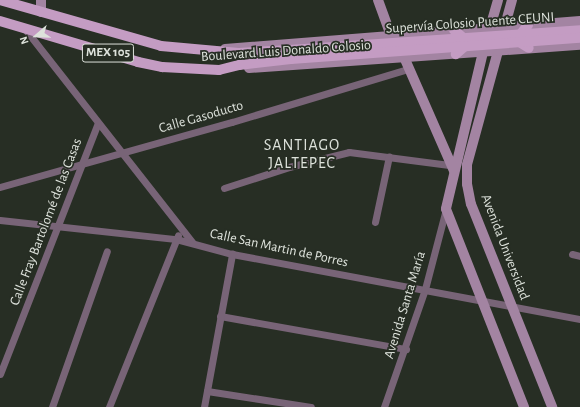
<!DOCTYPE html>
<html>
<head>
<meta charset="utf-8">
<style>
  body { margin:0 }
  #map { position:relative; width:580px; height:407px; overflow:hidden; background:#272e24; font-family:"Alegreya Sans",sans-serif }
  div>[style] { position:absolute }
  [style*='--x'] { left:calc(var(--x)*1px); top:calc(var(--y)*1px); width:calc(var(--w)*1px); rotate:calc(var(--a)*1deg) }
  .street>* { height:7px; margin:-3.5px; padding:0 3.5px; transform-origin:3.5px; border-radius:3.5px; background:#786477 }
  .secondary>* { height:10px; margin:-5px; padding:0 5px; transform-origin:5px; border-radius:5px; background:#a384a2 }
  .primary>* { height:10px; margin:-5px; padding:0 5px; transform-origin:5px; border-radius:5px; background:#c49cc3 }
  .primary-bridge>* { height:10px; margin:-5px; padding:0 5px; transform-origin:5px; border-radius:5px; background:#c49cc3 }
  span { translate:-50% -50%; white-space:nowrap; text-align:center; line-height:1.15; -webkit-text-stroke:3.5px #272e24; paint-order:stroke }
  .shield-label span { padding:1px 3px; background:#272e24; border:1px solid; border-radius:3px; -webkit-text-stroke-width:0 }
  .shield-label { font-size:13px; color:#dde2db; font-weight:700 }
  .street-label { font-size:14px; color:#dde2db }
  .quarter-label { font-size:16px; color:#dde2db; letter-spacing:1px }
  .north { position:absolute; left:16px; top:16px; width:40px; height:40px; -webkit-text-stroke:3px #272e24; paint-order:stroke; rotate:250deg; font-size:11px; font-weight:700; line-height:16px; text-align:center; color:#dde2db }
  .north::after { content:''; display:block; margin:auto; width:14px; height:18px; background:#dde2db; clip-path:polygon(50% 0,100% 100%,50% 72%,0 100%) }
</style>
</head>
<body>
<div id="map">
  <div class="street">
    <div style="--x:25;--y:29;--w:271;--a:51.9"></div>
    <div style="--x:0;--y:187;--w:241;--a:-15.7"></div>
    <div style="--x:232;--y:122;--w:184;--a:-16.8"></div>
    <div style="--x:224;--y:188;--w:68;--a:-17.9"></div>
    <div style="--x:289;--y:167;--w:62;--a:-14"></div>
    <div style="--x:349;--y:152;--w:101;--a:7.4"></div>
    <div style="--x:0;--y:220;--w:177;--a:6.2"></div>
    <div style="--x:176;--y:239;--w:58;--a:15"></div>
    <div style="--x:232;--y:254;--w:354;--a:10.6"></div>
    <div style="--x:375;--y:222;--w:67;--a:-78"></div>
    <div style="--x:572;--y:254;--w:8;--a:14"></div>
    <div style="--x:220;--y:316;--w:189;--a:10.1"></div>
    <div style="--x:0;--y:374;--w:269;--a:-68.7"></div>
    <div style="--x:207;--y:391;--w:105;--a:8.7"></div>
    <div style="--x:52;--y:407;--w:165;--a:-70.6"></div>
    <div style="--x:109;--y:407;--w:185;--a:-68.1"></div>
    <div style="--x:204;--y:407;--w:156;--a:-79.6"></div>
    <div style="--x:384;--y:407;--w:125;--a:-70.8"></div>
    <div style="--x:425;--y:289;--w:83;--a:-75.3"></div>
  </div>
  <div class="secondary">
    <div style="--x:378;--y:0;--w:37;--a:70"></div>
    <div style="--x:498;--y:0;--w:54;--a:106.1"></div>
    <div style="--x:483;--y:52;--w:161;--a:103.3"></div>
    <div style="--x:446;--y:209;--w:213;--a:68.5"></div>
    <div style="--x:512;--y:0;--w:171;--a:105.3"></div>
    <div style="--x:467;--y:165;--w:19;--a:90"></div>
    <div style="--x:467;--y:184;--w:20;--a:79"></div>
    <div style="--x:471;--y:204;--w:219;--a:68.2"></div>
    <div style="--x:41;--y:12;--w:12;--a:-90"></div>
    <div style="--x:225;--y:49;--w:356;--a:-4.5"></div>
    <div style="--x:404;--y:57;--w:124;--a:66.3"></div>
    <div style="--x:249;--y:68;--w:332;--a:-4"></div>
  </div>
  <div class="primary">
    <div style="--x:0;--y:0;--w:167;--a:15.9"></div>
    <div style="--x:161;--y:46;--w:78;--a:5.1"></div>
    <div style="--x:239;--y:53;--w:51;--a:-3.4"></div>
    <div style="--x:0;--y:21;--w:144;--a:16.5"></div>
    <div style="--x:138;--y:62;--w:25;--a:12"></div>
    <div style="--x:162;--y:67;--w:57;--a:3"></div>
    <div style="--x:219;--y:70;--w:21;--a:-14"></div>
    <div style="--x:239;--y:65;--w:52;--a:-6.6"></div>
    <div style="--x:528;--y:25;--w:14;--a:129"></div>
    <div style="--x:519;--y:36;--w:7;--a:74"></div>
    <div style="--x:521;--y:43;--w:9;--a:32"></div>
    <div style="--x:454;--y:30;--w:16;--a:40"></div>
    <div style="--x:466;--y:40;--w:7;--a:106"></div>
    <div style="--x:464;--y:47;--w:11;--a:139"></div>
  </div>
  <div class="primary-bridge">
    <div style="--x:290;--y:50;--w:291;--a:-3.9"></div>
    <div style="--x:291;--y:59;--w:290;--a:-4.2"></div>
  </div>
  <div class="shield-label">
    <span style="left:108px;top:53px">MEX 105</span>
  </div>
  <div class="street-label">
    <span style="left:470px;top:23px;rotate:-4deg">Supervía Colosio Puente CEUNI</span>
    <span style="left:286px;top:51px;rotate:-4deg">Boulevard Luis Donaldo Colosio</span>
    <span style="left:201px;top:117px;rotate:-16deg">Calle Gasoducto</span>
    <span style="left:46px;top:222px;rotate:-69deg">Calle Fray Bartolomé de las Casas</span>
    <span style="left:505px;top:247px;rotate:69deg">Avenida Universidad</span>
    <span style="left:279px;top:248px;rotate:12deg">Calle San Martin de Porres</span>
    <span style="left:405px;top:305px;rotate:-73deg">Avenida Santa María</span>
  </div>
  <div class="quarter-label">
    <span style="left:302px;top:154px">SANTIAGO<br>JALTEPEC</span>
  </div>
  <div class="north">N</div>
</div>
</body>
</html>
